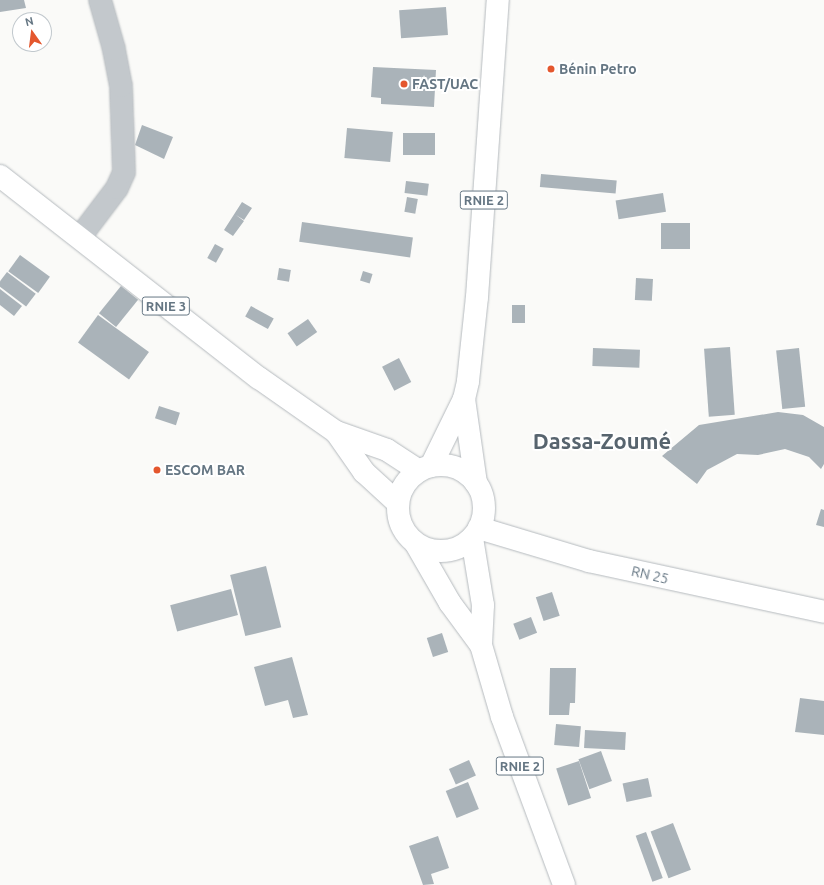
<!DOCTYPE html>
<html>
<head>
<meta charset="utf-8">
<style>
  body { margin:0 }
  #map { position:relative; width:824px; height:885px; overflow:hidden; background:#fafaf8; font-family:Ubuntu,sans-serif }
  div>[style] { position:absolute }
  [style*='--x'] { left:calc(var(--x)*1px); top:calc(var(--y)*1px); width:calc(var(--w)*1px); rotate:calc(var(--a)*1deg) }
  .building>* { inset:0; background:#aab3b9; transform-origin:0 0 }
  .roads { filter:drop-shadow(0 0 1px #b5babe) drop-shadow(0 0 1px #b5babe) }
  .minor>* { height:22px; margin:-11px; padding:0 11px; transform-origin:11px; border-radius:11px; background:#c3c8cc }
  .major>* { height:22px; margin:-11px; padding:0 11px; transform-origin:11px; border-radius:11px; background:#fff }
  .highway>* { height:22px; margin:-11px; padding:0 11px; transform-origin:11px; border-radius:11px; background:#fff }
  .highway>.ring { margin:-11px; padding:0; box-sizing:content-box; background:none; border:22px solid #fff; border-radius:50% }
  .dots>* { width:11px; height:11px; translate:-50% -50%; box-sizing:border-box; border:2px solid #fff; border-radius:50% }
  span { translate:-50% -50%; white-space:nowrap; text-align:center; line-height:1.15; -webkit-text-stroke:4px #fff; paint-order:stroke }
  .shield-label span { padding:1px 3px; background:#fff; border:1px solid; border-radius:3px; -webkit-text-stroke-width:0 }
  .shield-label { font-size:13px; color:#657683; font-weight:700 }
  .poi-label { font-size:14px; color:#657683; font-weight:700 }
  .left { translate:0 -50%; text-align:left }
  .street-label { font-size:14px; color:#657683 }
  .town-label { font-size:22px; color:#57646e; font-weight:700 }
  .north { position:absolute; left:12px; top:12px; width:40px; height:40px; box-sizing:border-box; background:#fff; border:1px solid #c1c8cd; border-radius:50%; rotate:346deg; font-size:11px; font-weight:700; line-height:16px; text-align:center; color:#657683 }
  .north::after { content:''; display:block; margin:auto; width:14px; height:18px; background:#e4572e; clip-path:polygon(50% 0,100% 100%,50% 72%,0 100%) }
</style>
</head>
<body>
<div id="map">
  <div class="building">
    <div style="clip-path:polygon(0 0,24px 0,26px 8px,0 12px)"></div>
    <div style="left:446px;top:7px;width:28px;height:47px;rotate:86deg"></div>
    <div style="clip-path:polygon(373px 67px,436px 70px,434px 107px,381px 104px,381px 98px,371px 97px)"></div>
    <div style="clip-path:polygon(142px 125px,173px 137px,164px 159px,135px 145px)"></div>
    <div style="left:347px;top:128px;width:46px;height:30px;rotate:5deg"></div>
    <div style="left:403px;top:133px;width:32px;height:22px"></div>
    <div style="left:541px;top:174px;width:76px;height:13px;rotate:5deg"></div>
    <div style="left:406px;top:181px;width:23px;height:12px;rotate:7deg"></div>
    <div style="left:663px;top:193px;width:19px;height:48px;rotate:81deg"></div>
    <div style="left:407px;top:197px;width:11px;height:15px;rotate:10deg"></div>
    <div style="clip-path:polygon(242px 202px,252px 208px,244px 220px,236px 215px,244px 221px,233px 236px,224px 230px)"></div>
    <div style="left:302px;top:222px;width:112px;height:20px;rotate:8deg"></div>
    <div style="left:661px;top:223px;width:29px;height:26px"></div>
    <div style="left:215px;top:244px;width:10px;height:16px;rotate:29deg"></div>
    <div style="left:20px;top:255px;width:37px;height:20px;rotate:36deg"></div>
    <div style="left:279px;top:268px;width:12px;height:12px;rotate:9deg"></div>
    <div style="left:363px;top:271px;width:10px;height:10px;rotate:17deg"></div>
    <div style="left:7px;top:272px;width:36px;height:16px;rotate:37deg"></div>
    <div style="left:636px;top:278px;width:17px;height:22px;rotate:3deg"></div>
    <div style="left:121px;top:286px;width:22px;height:35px;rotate:39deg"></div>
    <div style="clip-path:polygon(0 289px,22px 306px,14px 316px,0 305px)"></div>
    <div style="left:512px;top:305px;width:13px;height:18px"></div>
    <div style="left:251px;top:306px;width:26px;height:12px;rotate:29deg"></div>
    <div style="left:98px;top:315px;width:63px;height:34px;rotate:36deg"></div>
    <div style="left:308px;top:319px;width:16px;height:25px;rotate:55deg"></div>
    <div style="left:730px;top:347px;width:68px;height:26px;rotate:86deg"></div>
    <div style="left:593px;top:348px;width:47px;height:18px;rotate:2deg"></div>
    <div style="left:799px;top:348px;width:59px;height:23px;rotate:84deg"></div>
    <div style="left:399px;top:358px;width:27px;height:19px;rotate:63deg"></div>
    <div style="left:159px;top:406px;width:22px;height:13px;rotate:18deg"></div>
    <div style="clip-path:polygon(778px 412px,803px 415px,824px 427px,824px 464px,821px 469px,809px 457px,785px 449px,758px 455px,737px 454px,707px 470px,697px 484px,662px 456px,699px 425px)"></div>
    <div style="clip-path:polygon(821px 509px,824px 510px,824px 527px,816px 525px)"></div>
    <div style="left:266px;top:566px;width:63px;height:37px;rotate:76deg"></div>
    <div style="left:231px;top:589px;width:27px;height:63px;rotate:75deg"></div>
    <div style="left:552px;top:592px;width:25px;height:17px;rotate:72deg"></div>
    <div style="left:531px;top:617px;width:17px;height:19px;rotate:69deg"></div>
    <div style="left:442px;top:633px;width:20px;height:16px;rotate:72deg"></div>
    <div style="clip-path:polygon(292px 657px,308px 715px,293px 718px,288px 700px,265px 706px,254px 667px)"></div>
    <div style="clip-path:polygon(550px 668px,576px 668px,575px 703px,570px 703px,569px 715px,549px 715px)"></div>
    <div style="clip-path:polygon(800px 698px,824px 701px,824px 735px,795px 732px)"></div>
    <div style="left:556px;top:724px;width:25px;height:21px;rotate:5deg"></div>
    <div style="left:585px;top:730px;width:41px;height:18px;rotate:3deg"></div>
    <div style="left:601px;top:751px;width:32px;height:24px;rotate:70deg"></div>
    <div style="left:469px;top:760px;width:17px;height:22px;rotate:66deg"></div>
    <div style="left:579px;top:761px;width:39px;height:24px;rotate:72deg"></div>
    <div style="left:648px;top:778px;width:19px;height:26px;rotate:78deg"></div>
    <div style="left:468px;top:782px;width:29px;height:24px;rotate:68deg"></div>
    <div style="left:673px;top:823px;width:50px;height:24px;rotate:69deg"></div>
    <div style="left:646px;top:832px;width:49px;height:11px;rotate:70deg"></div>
    <div style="clip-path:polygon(438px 836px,449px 868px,431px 874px,434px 884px,423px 885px,409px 846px)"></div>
  </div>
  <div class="roads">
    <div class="minor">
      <div style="--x:80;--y:237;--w:61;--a:-52.9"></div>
      <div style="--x:117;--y:188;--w:17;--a:-66"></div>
      <div style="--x:124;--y:172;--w:86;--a:-92"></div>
      <div style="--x:121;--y:86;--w:38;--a:-101"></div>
      <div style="--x:114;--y:49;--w:51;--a:-105.9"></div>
    </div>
    <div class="major">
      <div style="--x:464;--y:399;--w:85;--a:81.9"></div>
      <div style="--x:431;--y:466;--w:75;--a:-63.8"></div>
      <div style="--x:464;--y:399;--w:18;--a:-77"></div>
      <div style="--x:468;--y:381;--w:84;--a:-83.9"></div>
      <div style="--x:477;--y:297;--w:298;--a:-86"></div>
      <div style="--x:479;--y:528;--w:115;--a:16.7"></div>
      <div style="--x:589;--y:561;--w:240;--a:12.2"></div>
    </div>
    <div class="highway">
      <div style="--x:0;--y:176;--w:328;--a:38"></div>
      <div style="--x:259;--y:378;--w:94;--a:35"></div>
      <div style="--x:336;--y:432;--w:54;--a:19.4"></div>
      <div style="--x:387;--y:450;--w:38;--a:33"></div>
      <div style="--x:336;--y:432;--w:49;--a:55"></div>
      <div style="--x:364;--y:472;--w:46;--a:42.4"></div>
      <div class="ring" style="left:398px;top:465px;width:64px;height:64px"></div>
      <div style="--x:472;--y:538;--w:68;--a:80.7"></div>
      <div style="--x:483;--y:605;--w:40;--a:92.9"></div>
      <div style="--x:481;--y:645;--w:75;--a:73.7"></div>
      <div style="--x:502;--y:717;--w:179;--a:69.7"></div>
      <div style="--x:416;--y:544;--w:68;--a:60"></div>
      <div style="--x:450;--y:603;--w:52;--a:53.6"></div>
    </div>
  </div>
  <div class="dots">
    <div style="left:551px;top:69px;background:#e4572e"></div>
    <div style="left:404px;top:84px;background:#e4572e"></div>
    <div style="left:157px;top:470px;background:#e4572e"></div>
  </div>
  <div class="shield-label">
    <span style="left:484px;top:200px">RNIE 2</span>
    <span style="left:166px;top:306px">RNIE 3</span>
    <span style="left:520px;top:766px">RNIE 2</span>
  </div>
  <div class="poi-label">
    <span class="left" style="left:559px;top:69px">Bénin Petro</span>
    <span class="left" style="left:412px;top:84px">FAST/UAC</span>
    <span class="left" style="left:165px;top:470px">ESCOM BAR</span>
  </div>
  <div class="street-label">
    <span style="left:650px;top:575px;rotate:13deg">RN 25</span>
  </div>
  <div class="town-label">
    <span style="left:602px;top:441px">Dassa-Zoumé</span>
  </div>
  <div class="north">N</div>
</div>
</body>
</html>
